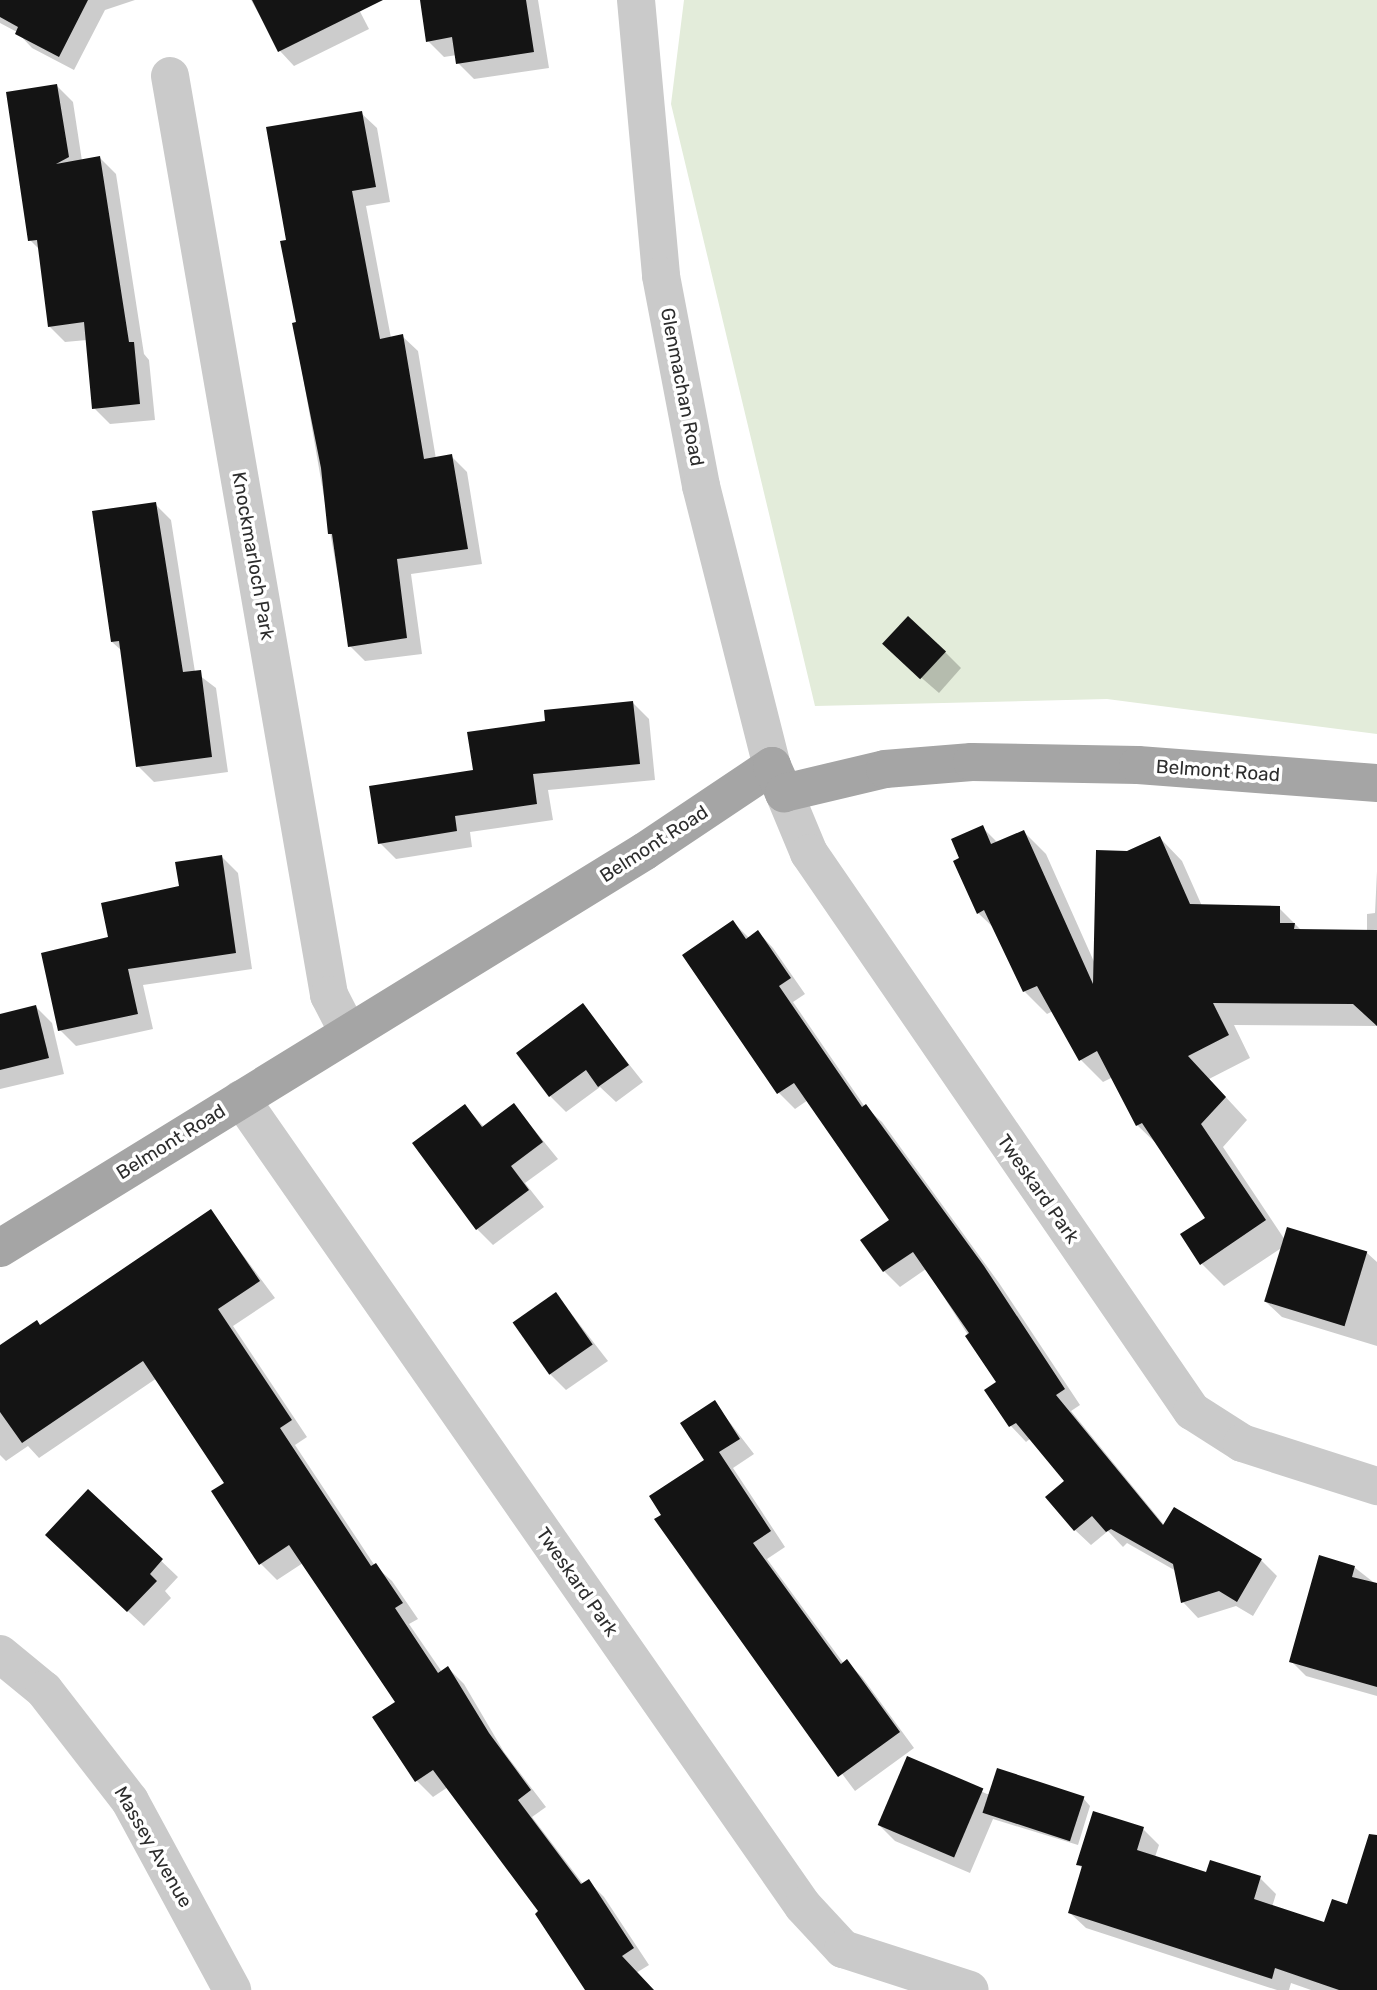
<!DOCTYPE html>
<html>
<head>
<meta charset="utf-8">
<style>
  body { margin:0 }
  #map { position:relative; width:1377px; height:1990px; overflow:hidden; background:#fff; font-family:Rubik,sans-serif }
  div>[style] { position:absolute }
  [style*='--x'] { left:calc(var(--x)*1px); top:calc(var(--y)*1px); width:calc(var(--w)*1px); rotate:calc(var(--a)*1deg) }
  .green>* { inset:0; background:#e3ecda }
  .shadow>* { inset:0; background:#0003 }
  .building>* { inset:0; background:#141414; transform-origin:0 0 }
  .minor>* { height:38px; margin:-19px; padding:0 19px; transform-origin:19px; border-radius:19px; background:#cacaca }
  .major>* { height:38px; margin:-19px; padding:0 19px; transform-origin:19px; border-radius:19px; background:#a5a5a5 }
  span { translate:-50% -50%; white-space:nowrap; text-align:center; line-height:1.15; -webkit-text-stroke:7px #fff; paint-order:stroke }
  .street-label { font-size:19px; color:#2d2d2d }
</style>
</head>
<body>
<div id="map">
  <div class="green">
    <div style="clip-path:polygon(684px 0,1377px 0,1377px 734px,1107px 699px,815px 706px,671px 104px)"></div>
  </div>
  <div class="shadow">
    <div style="clip-path:polygon(0 0,135px 0,105px 10px,74px 70px,32px 48px,17px 32px,0 23px)"></div>
    <div style="clip-path:polygon(251px 0,354px 0,369px 29px,294px 66px,280px 51px)"></div>
    <div style="clip-path:polygon(421px 0,538px 0,549px 68px,474px 79px,458px 63px,457px 55px,444px 57px,428px 41px)"></div>
    <div style="clip-path:polygon(57px 86px,73px 102px,82px 161px,100px 158px,116px 174px,144px 354px,149px 360px,155px 420px,110px 424px,94px 408px,87px 340px,65px 342px,49px 326px,40px 250px,30px 240px)"></div>
    <div style="clip-path:polygon(361px 113px,377px 128px,390px 202px,366px 206px,391px 338px,402px 336px,418px 351px,436px 459px,451px 456px,467px 472px,482px 564px,411px 574px,422px 654px,365px 661px,350px 646px,294px 325px,298px 324px,288px 241px)"></div>
    <div style="clip-path:polygon(155px 504px,171px 520px,195px 672px,216px 688px,228px 772px,154px 782px,138px 766px,122px 651px,112px 642px)"></div>
    <div style="clip-path:polygon(945px 652px,961px 668px,939px 693px,901px 660px)"></div>
    <div style="clip-path:polygon(633px 703px,649px 719px,655px 780px,548px 790px,553px 820px,470px 832px,472px 847px,396px 859px,380px 843px,475px 771px)"></div>
    <div style="clip-path:polygon(983px 828px,998px 843px,1024px 832px,1046px 854px,1095px 964px,1127px 852px,1160px 838px,1182px 861px,1202px 906px,1279px 908px,1302px 931px,1367px 932px,1367px 914px,1375px 913px,1377px 871px,1377px 1026px,1234px 1025px,1250px 1058px,1209px 1079px,1247px 1120px,1223px 1147px,1285px 1240px,1367px 1253px,1377px 1262px,1377px 1346px,1282px 1317px,1266px 1302px,1283px 1247px,1224px 1286px,1202px 1264px,1208px 1218px,1160px 1147px,1137px 1125px,1113px 1077px,1103px 1082px,1081px 1060px,1053px 1011px,1047px 1014px,1024px 991px,995px 929px,978px 913px,962px 859px)"></div>
    <div style="clip-path:polygon(222px 857px,238px 873px,252px 969px,143px 985px,153px 1029px,76px 1046px,60px 1030px,110px 939px)"></div>
    <div style="clip-path:polygon(733px 922px,749px 938px,758px 932px,773px 948px,805px 994px,793px 1002px,865px 1107px,882px 1122px,999px 1283px,1080px 1405px,1071px 1411px,1165px 1526px,1261px 1560px,1277px 1576px,1253px 1616px,1236px 1606px,1198px 1618px,1183px 1602px,1176px 1571px,1127px 1543px,1123px 1547px,1108px 1531px,1091px 1545px,1075px 1530px,1067px 1482px,1031px 1438px,1026px 1442px,1011px 1426px,998px 1382px,926px 1269px,900px 1287px,884px 1271px,863px 1240px,891px 1220px,808px 1100px,795px 1109px,779px 1093px,684px 956px)"></div>
    <div style="clip-path:polygon(583px 1006px,643px 1082px,616px 1102px,600px 1087px,566px 1112px,550px 1096px)"></div>
    <div style="clip-path:polygon(36px 1007px,52px 1023px,64px 1074px,0 1089px,0 1015px)"></div>
    <div style="clip-path:polygon(514px 1105px,558px 1159px,525px 1183px,544px 1207px,493px 1245px,477px 1229px,465px 1106px,484px 1127px)"></div>
    <div style="clip-path:polygon(210px 1211px,275px 1298px,233px 1326px,307px 1437px,295px 1445px,375px 1566px,392px 1581px,418px 1619px,409px 1624px,442px 1672px,448px 1668px,464px 1684px,504px 1752px,546px 1807px,532px 1817px,583px 1884px,588px 1881px,604px 1897px,649px 1965px,636px 1973px,652px 1990px,587px 1990px,541px 1912px,448px 1787px,433px 1797px,417px 1781px,374px 1718px,397px 1702px,303px 1563px,277px 1580px,261px 1564px,227px 1483px,157px 1378px,39px 1458px,28px 1446px,6px 1461px,0 1455px,0 1347px,41px 1327px)"></div>
    <div style="clip-path:polygon(556px 1294px,608px 1361px,566px 1390px,550px 1374px)"></div>
    <div style="clip-path:polygon(715px 1403px,754px 1454px,733px 1468px,785px 1547px,767px 1559px,844px 1664px,847px 1662px,862px 1677px,914px 1748px,855px 1791px,696px 1579px,657px 1520px,706px 1460px)"></div>
    <div style="clip-path:polygon(88px 1491px,178px 1577px,165px 1591px,171px 1598px,144px 1626px,63px 1551px)"></div>
    <div style="clip-path:polygon(1354px 1567px,1377px 1585px,1377px 1696px,1306px 1676px,1291px 1661px)"></div>
    <div style="clip-path:polygon(908px 1758px,987px 1794px,1083px 1798px,1090px 1806px,1078px 1845px,993px 1819px,970px 1873px,895px 1841px,879px 1825px)"></div>
    <div style="clip-path:polygon(1143px 1829px,1159px 1845px,1155px 1857px,1207px 1874px,1260px 1878px,1276px 1894px,1272px 1907px,1325px 1924px,1377px 1888px,1377px 1990px,1311px 1990px,1291px 1983px,1289px 1990px,1277px 1990px,1086px 1928px,1069px 1912px,1083px 1869px,1078px 1864px)"></div>
  </div>
  <div class="building">
    <div style="clip-path:polygon(0 0,88px 0,59px 57px,15px 34px,18px 27px,0 17px)"></div>
    <div style="clip-path:polygon(252px 0,383px 0,278px 52px)"></div>
    <div style="clip-path:polygon(420px 0,526px 0,534px 52px,456px 64px,452px 37px,426px 42px)"></div>
    <div style="clip-path:polygon(57px 84px,69px 157px,56px 164px,100px 156px,129px 342px,134px 342px,140px 404px,92px 409px,84px 322px,48px 327px,37px 240px,28px 241px,6px 92px)"></div>
    <div style="clip-path:polygon(362px 111px,376px 187px,352px 191px,380px 339px,403px 334px,424px 459px,452px 454px,468px 549px,397px 559px,407px 638px,348px 647px,332px 534px,328px 534px,321px 468px,292px 323px,296px 322px,280px 241px,286px 240px,266px 127px)"></div>
    <div style="clip-path:polygon(156px 502px,183px 672px,201px 670px,212px 757px,136px 767px,119px 641px,111px 642px,92px 511px)"></div>
    <div style="left:908px;top:616px;width:52px;height:38px;rotate:43deg"></div>
    <div style="clip-path:polygon(633px 701px,640px 764px,533px 774px,537px 804px,455px 816px,457px 831px,378px 844px,369px 786px,473px 770px,467px 732px,545px 721px,544px 710px)"></div>
    <div style="clip-path:polygon(983px 825px,991px 844px,1024px 830px,1093px 984px,1096px 850px,1127px 851px,1160px 836px,1190px 904px,1280px 906px,1280px 923px,1295px 923px,1294px 929px,1377px 930px,1377px 1026px,1353px 1004px,1213px 1003px,1229px 1035px,1188px 1056px,1226px 1097px,1201px 1124px,1266px 1220px,1200px 1265px,1180px 1234px,1205px 1218px,1142px 1123px,1136px 1126px,1097px 1051px,1079px 1061px,1037px 986px,1023px 992px,984px 910px,977px 914px,953px 861px,959px 858px,951px 839px)"></div>
    <div style="clip-path:polygon(222px 855px,236px 953px,128px 969px,138px 1014px,58px 1031px,41px 953px,108px 937px,101px 903px,179px 886px,175px 862px)"></div>
    <div style="clip-path:polygon(733px 920px,746px 939px,758px 930px,791px 978px,779px 986px,862px 1107px,866px 1104px,984px 1266px,1065px 1389px,1056px 1395px,1163px 1525px,1174px 1507px,1262px 1559px,1237px 1602px,1219px 1591px,1181px 1603px,1173px 1564px,1111px 1529px,1106px 1532px,1092px 1516px,1074px 1531px,1045px 1497px,1064px 1481px,1016px 1423px,1009px 1427px,984px 1390px,996px 1382px,965px 1336px,969px 1333px,913px 1252px,883px 1272px,860px 1240px,889px 1220px,794px 1083px,777px 1094px,682px 955px)"></div>
    <div style="clip-path:polygon(583px 1003px,629px 1065px,598px 1087px,586px 1070px,549px 1097px,516px 1053px)"></div>
    <div style="clip-path:polygon(36px 1005px,49px 1058px,0 1070px,0 1014px)"></div>
    <div style="clip-path:polygon(514px 1103px,543px 1142px,511px 1166px,529px 1190px,476px 1230px,412px 1143px,465px 1104px,482px 1127px)"></div>
    <div style="clip-path:polygon(211px 1209px,260px 1281px,218px 1309px,292px 1420px,280px 1428px,371px 1566px,376px 1563px,403px 1603px,395px 1608px,438px 1673px,448px 1666px,489px 1733px,531px 1790px,518px 1800px,581px 1884px,589px 1879px,634px 1948px,622px 1956px,654px 1990px,585px 1990px,535px 1914px,538px 1911px,433px 1770px,415px 1782px,372px 1717px,395px 1702px,289px 1545px,259px 1565px,211px 1491px,224px 1483px,143px 1361px,22px 1443px,0 1412px,0 1345px,37px 1320px,40px 1325px)"></div>
    <div style="left:1287px;top:1227px;width:84px;height:78px;rotate:17deg"></div>
    <div style="left:556px;top:1292px;width:64px;height:53px;rotate:55deg"></div>
    <div style="clip-path:polygon(715px 1400px,740px 1439px,719px 1452px,771px 1531px,753px 1543px,841px 1664px,847px 1659px,900px 1732px,838px 1777px,654px 1519px,661px 1515px,649px 1496px,704px 1460px,680px 1423px)"></div>
    <div style="clip-path:polygon(88px 1489px,163px 1559px,150px 1574px,157px 1581px,127px 1612px,45px 1535px)"></div>
    <div style="clip-path:polygon(1319px 1555px,1355px 1566px,1352px 1577px,1377px 1583px,1377px 1687px,1289px 1662px)"></div>
    <div style="left:907px;top:1756px;width:83px;height:75px;rotate:23deg"></div>
    <div style="left:997px;top:1768px;width:92px;height:47px;rotate:18deg"></div>
    <div style="clip-path:polygon(1093px 1811px,1144px 1827px,1137px 1850px,1206px 1872px,1210px 1860px,1261px 1876px,1254px 1899px,1324px 1922px,1332px 1899px,1347px 1904px,1369px 1834px,1377px 1835px,1377px 1990px,1339px 1990px,1275px 1968px,1272px 1979px,1068px 1913px,1082px 1866px,1076px 1865px)"></div>
  </div>
  <div class="minor">
    <div style="--x:636;--y:0;--w:277;--a:84.8"></div>
    <div style="--x:661;--y:276;--w:214;--a:79.2"></div>
    <div style="--x:701;--y:486;--w:289;--a:75.8"></div>
    <div style="--x:170;--y:76;--w:933;--a:80.18"></div>
    <div style="--x:329;--y:995;--w:42;--a:62.8"></div>
    <div style="--x:784;--y:793;--w:65;--a:67.4"></div>
    <div style="--x:809;--y:853;--w:677;--a:55.54"></div>
    <div style="--x:1192;--y:1411;--w:59;--a:32.6"></div>
    <div style="--x:1242;--y:1443;--w:142;--a:17.7"></div>
    <div style="--x:241;--y:1099;--w:983;--a:55.15"></div>
    <div style="--x:803;--y:1906;--w:59;--a:47.1"></div>
    <div style="--x:843;--y:1949;--w:133;--a:17.9"></div>
    <div style="--x:0;--y:1654;--w:57;--a:39.3"></div>
    <div style="--x:44;--y:1690;--w:140;--a:52.2"></div>
    <div style="--x:130;--y:1801;--w:215;--a:61.6"></div>
  </div>
  <div class="major">
    <div style="--x:0;--y:1248;--w:757;--a:-31.61"></div>
    <div style="--x:645;--y:851;--w:153;--a:-33.8"></div>
    <div style="--x:772;--y:766;--w:30;--a:66"></div>
    <div style="--x:784;--y:793;--w:104;--a:-13.4"></div>
    <div style="--x:885;--y:769;--w:87;--a:-4.6"></div>
    <div style="--x:972;--y:762;--w:166;--a:1"></div>
    <div style="--x:1138;--y:765;--w:240;--a:4.3"></div>
  </div>
  <div class="street-label">
    <span style="left:682px;top:387px;rotate:79deg">Glenmachan Road</span>
    <span style="left:253px;top:556px;rotate:80deg">Knockmarloch Park</span>
    <span style="left:1218px;top:771px;rotate:4deg">Belmont Road</span>
    <span style="left:654px;top:844px;rotate:-33deg">Belmont Road</span>
    <span style="left:171px;top:1142px;rotate:-32deg">Belmont Road</span>
    <span style="left:1038px;top:1189px;rotate:55deg">Tweskard Park</span>
    <span style="left:577px;top:1582px;rotate:55deg">Tweskard Park</span>
    <span style="left:153px;top:1847px;rotate:60deg">Massey Avenue</span>
  </div>
</div>
</body>
</html>
